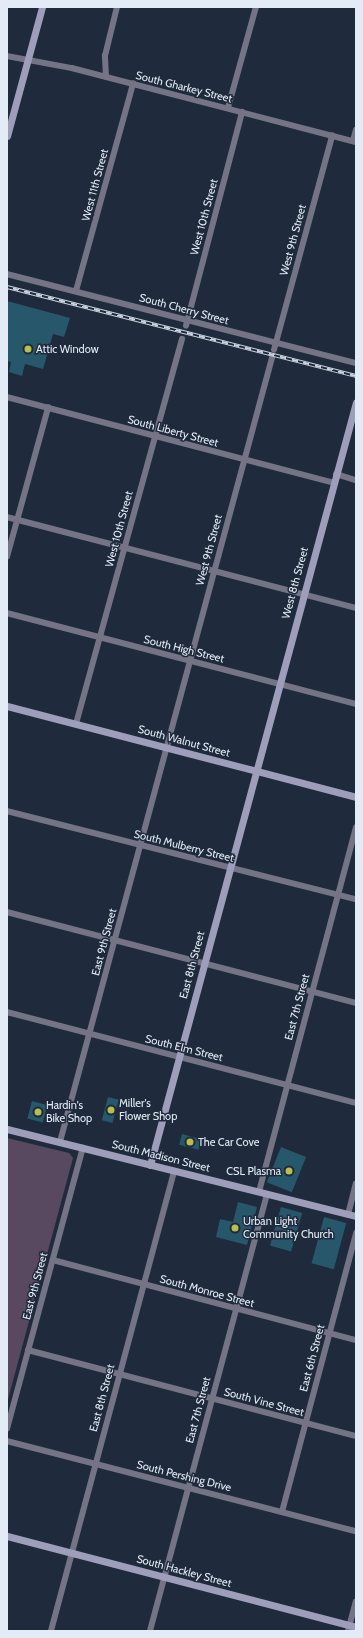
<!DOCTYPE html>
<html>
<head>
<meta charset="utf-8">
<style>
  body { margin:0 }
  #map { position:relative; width:363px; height:1638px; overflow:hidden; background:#1f2b3c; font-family:Cabin,sans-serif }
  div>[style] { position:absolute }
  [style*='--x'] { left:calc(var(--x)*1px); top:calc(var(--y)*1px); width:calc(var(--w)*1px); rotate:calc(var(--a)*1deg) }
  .green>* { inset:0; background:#594960 }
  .building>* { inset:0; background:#27576b; transform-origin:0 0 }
  .street>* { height:5.5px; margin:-2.75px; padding:0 2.75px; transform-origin:2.75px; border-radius:2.75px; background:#747486 }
  .secondary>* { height:7px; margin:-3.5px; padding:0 3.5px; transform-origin:3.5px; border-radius:3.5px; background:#9e9ebb }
  .rail>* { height:3.5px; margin-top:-1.75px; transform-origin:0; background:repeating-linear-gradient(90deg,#1f2b3c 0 6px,#ccd4e0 0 12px); box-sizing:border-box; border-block:1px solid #ccd4e0 }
  .dots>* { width:11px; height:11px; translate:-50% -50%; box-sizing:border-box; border:2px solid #1f2b3c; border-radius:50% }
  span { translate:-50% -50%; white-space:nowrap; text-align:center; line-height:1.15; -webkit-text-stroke:3px #1f2b3c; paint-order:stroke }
  .street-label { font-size:11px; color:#e3ebf6 }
  .poi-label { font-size:11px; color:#e3ebf6 }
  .left { translate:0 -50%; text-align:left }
  .right { translate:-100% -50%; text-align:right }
  .frame { position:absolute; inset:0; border:8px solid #e3ebf6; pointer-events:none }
</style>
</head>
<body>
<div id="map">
  <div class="green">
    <div style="clip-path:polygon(7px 1138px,69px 1153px,73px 1158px,7px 1403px)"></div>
  </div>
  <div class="building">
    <div style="clip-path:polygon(7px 301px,70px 318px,64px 337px,53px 334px,43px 369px,25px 364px,22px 376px,9px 372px,11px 362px,7px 361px)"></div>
    <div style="left:108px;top:1097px;width:11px;height:24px;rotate:15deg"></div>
    <div style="left:32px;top:1101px;width:16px;height:18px;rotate:15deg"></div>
    <div style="left:182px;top:1134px;width:20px;height:11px;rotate:15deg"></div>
    <div style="left:281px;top:1147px;width:27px;height:38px;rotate:22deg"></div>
    <div style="clip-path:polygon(238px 1202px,257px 1207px,247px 1245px,216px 1237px,220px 1219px,233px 1222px)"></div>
    <div style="left:281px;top:1207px;width:22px;height:40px;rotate:16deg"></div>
    <div style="left:324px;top:1217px;width:23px;height:48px;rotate:15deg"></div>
  </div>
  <div class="street">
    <div style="--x:7;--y:56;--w:66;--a:10.5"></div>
    <div style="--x:72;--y:68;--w:293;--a:14.6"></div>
    <div style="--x:106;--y:77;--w:21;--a:-93"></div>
    <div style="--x:105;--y:56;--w:50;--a:-76.2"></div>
    <div style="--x:228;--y:108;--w:105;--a:-74.5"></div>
    <div style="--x:353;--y:141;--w:11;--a:-75"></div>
    <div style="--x:7;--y:274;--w:360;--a:14.3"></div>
    <div style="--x:76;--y:291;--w:215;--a:-74.6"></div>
    <div style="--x:186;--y:326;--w:221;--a:-75.3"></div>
    <div style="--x:274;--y:350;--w:222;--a:-74.8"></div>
    <div style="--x:7;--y:397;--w:338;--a:14.7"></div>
    <div style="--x:336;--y:474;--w:21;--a:17"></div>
    <div style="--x:7;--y:517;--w:361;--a:14.6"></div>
    <div style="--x:7;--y:557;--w:155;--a:-74.6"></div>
    <div style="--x:7;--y:613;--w:361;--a:14.6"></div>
    <div style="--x:76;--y:724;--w:399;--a:-74.6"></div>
    <div style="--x:7;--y:811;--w:360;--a:14.2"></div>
    <div style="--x:7;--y:912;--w:361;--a:14.6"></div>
    <div style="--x:7;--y:1012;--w:361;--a:14.6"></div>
    <div style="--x:60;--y:1142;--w:812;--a:-74.87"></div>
    <div style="--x:259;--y:1192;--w:377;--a:-75.1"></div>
    <div style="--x:348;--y:1215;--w:32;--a:-76"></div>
    <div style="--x:53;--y:1260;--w:313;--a:14.8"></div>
    <div style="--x:28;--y:1350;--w:339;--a:14.7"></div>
    <div style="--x:7;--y:1429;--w:291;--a:-74.9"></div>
    <div style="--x:7;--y:1441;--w:360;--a:14.5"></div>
    <div style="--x:282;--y:1512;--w:289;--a:-75.1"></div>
    <div style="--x:51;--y:1631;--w:476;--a:-75"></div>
    <div style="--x:150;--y:1631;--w:451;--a:-75"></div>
    <div style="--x:348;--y:1631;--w:30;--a:-75"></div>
  </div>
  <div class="secondary">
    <div style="--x:7;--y:136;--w:134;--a:-74.8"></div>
    <div style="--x:7;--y:706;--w:361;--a:14.6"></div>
    <div style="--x:7;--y:1129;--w:360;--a:14"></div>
    <div style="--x:150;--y:1165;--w:790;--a:-74.89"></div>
    <div style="--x:7;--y:1536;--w:361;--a:14.6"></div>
  </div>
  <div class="rail">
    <div style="--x:7;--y:287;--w:360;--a:14.3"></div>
  </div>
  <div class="dots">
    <div style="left:28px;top:349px;background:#bac046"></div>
    <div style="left:111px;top:1110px;background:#bac046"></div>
    <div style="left:38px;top:1112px;background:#bac046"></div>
    <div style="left:190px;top:1142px;background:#bac046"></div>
    <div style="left:289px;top:1171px;background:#bac046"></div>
    <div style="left:235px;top:1228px;background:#bac046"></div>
  </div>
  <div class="street-label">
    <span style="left:184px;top:87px;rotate:14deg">South Gharkey Street</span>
    <span style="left:95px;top:185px;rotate:-75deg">West 11th Street</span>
    <span style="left:204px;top:217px;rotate:-75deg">West 10th Street</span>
    <span style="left:293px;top:240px;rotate:-75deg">West 9th Street</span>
    <span style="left:184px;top:309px;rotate:15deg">South Cherry Street</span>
    <span style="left:173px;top:431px;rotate:15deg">South Liberty Street</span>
    <span style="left:119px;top:529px;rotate:-75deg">West 10th Street</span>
    <span style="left:209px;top:550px;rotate:-75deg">West 9th Street</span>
    <span style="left:295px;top:583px;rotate:-75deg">West 8th Street</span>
    <span style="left:184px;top:649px;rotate:14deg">South High Street</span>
    <span style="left:184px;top:741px;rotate:15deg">South Walnut Street</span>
    <span style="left:184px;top:846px;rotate:14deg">South Mulberry Street</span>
    <span style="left:104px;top:942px;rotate:-75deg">East 9th Street</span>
    <span style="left:192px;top:965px;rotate:-75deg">East 8th Street</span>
    <span style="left:297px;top:1007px;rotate:-75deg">East 7th Street</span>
    <span style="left:184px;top:1048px;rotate:14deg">South Elm Street</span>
    <span style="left:161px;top:1156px;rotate:14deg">South Madison Street</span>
    <span style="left:35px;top:1286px;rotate:-75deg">East 9th Street</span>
    <span style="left:207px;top:1291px;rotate:15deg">South Monroe Street</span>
    <span style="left:312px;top:1358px;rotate:-75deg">East 6th Street</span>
    <span style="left:102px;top:1398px;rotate:-75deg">East 8th Street</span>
    <span style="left:264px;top:1402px;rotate:15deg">South Vine Street</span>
    <span style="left:198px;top:1410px;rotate:-75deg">East 7th Street</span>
    <span style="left:184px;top:1476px;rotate:14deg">South Pershing Drive</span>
    <span style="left:184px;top:1571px;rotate:15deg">South Hackley Street</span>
  </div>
  <div class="poi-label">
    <span class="left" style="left:36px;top:349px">Attic Window</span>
    <span class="left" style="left:119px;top:1110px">Miller's<br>Flower Shop</span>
    <span class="left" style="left:46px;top:1112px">Hardin's<br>Bike Shop</span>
    <span class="left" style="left:198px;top:1142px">The Car Cove</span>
    <span class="right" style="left:281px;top:1171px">CSL Plasma</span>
    <span class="left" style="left:243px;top:1228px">Urban Light<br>Community Church</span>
  </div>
  <div class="frame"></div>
</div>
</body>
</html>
